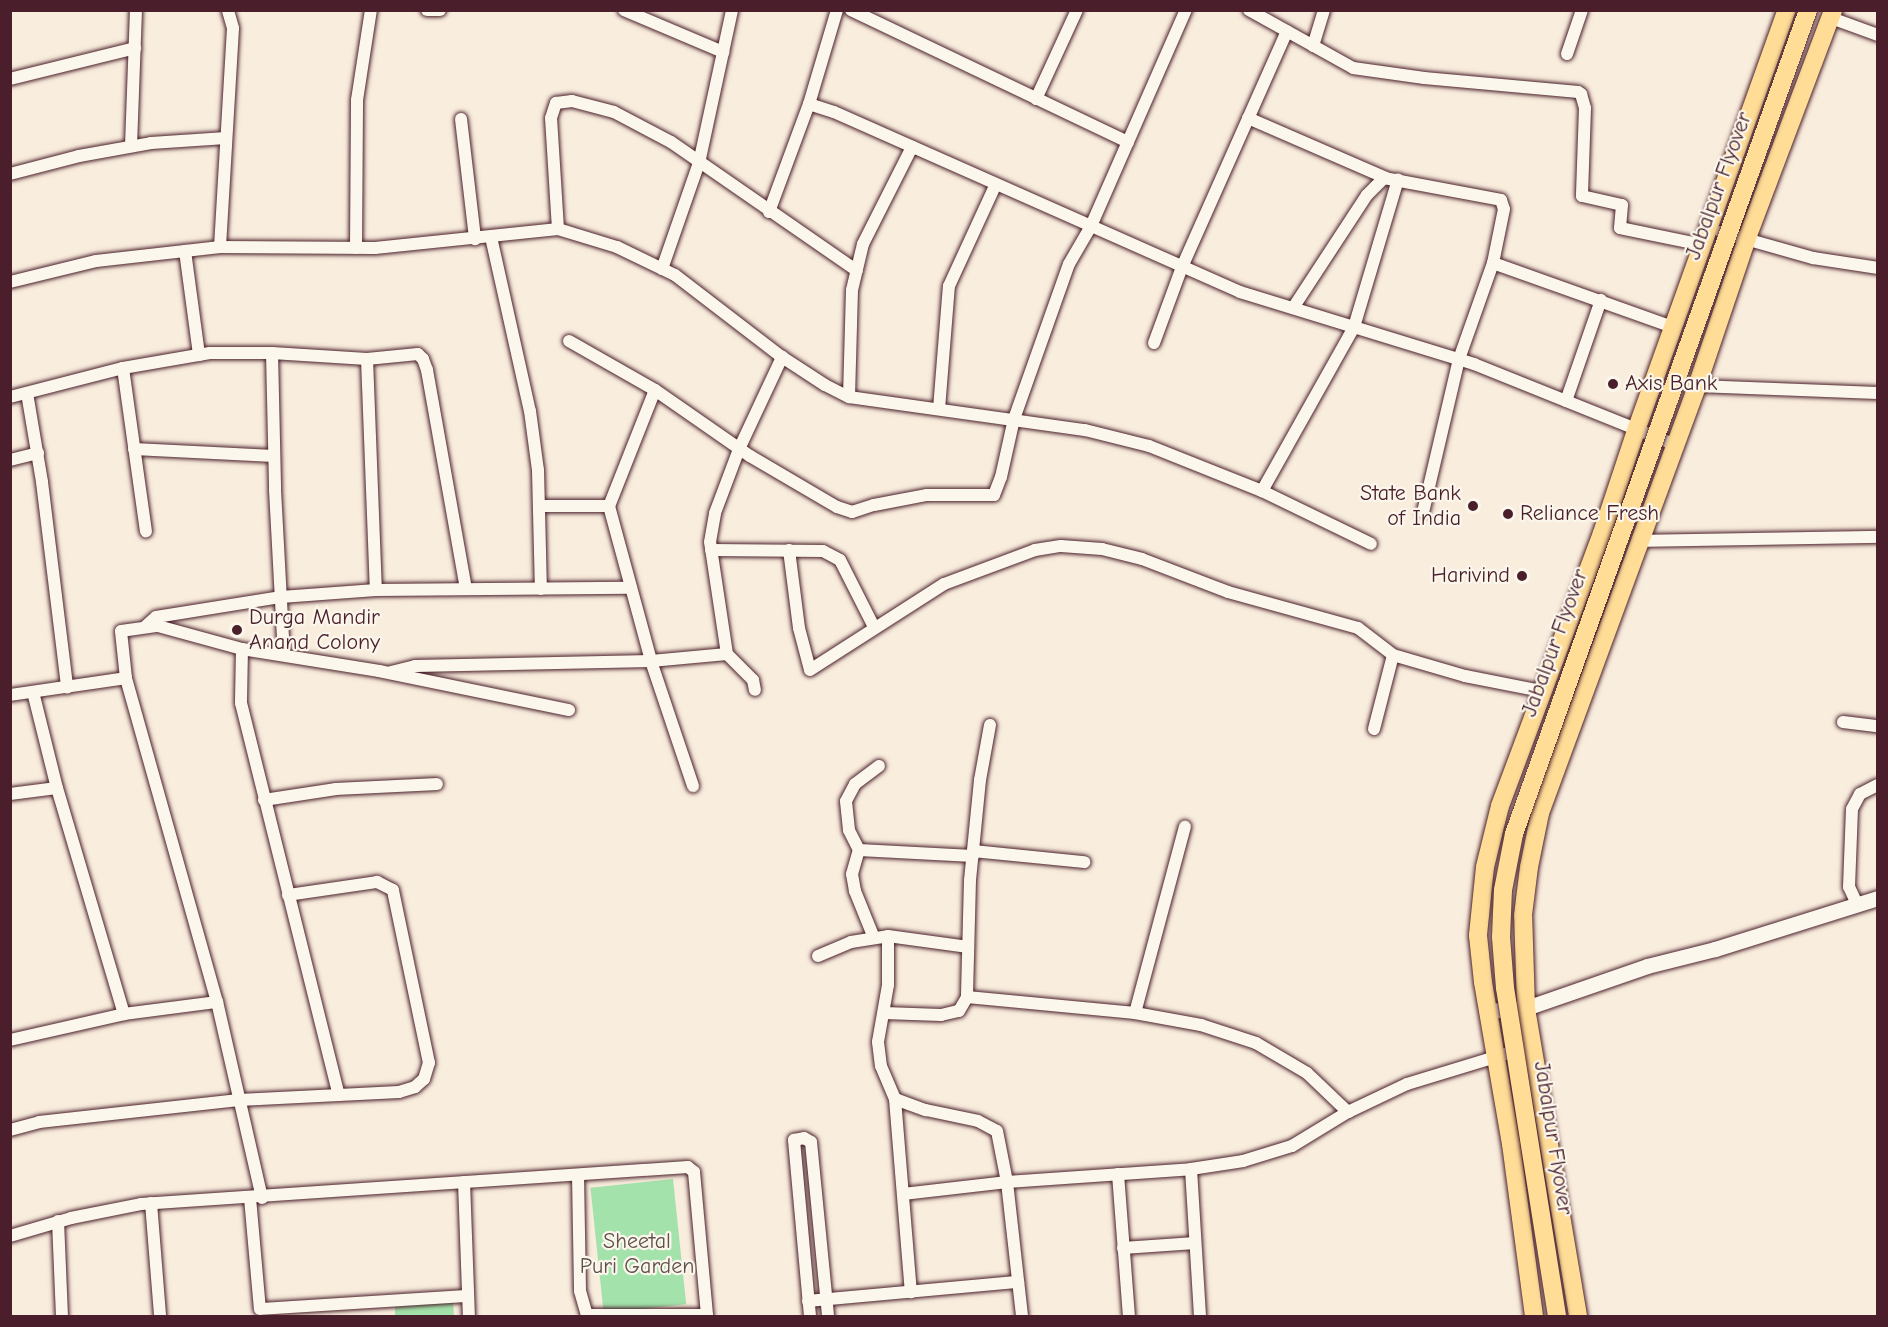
<!DOCTYPE html>
<html>
<head>
<meta charset="utf-8">
<style>
  body { margin:0 }
  #map { position:relative; width:1888px; height:1327px; overflow:hidden; background:#f9eddd; font-family:"Comic Neue",sans-serif }
  div>[style] { position:absolute }
  [style*='--x'] { left:calc(var(--x)*1px); top:calc(var(--y)*1px); width:calc(var(--w)*1px); rotate:calc(var(--a)*1deg) }
  .green>* { inset:0; background:#a3e2aa; transform-origin:0 0 }
  .roads { filter:drop-shadow(0 0 2px #4a1f2b) drop-shadow(0 0 2px #4a1f2b) }
  .minor>* { height:12px; margin:-6px; padding:0 6px; transform-origin:6px; border-radius:6px; background:#fbf7ec }
  .tertiary>* { height:15px; margin:-7.5px; padding:0 7.5px; transform-origin:7.5px; border-radius:7.5px; background:#fbf7ec }
  .primary>* { height:18px; margin:-9px; padding:0 9px; transform-origin:9px; border-radius:9px; background:#ffdd96 }
  .bridges { filter:drop-shadow(0 0 2px #4a1f2b) drop-shadow(0 0 2px #4a1f2b) }
  .primary-bridge>* { height:18px; margin:-9px; padding:0 9px; transform-origin:9px; border-radius:9px; background:#ffdd96 }
  .dots>* { width:16px; height:16px; translate:-50% -50%; box-sizing:border-box; border:3px solid #fbf7ec; border-radius:50% }
  span { translate:-50% -50%; white-space:nowrap; text-align:center; line-height:1.15; -webkit-text-stroke:4.5px #fbf7ec; paint-order:stroke }
  .street-label { font-size:22px; color:#4a1f2b }
  .poi-label { font-size:22px; color:#4a1f2b }
  .left { translate:0 -50%; text-align:left }
  .right { translate:-100% -50%; text-align:right }
  .park-label { font-size:22px; color:#60504b }
  .frame { position:absolute; inset:0; border:12px solid #4a1f2b; pointer-events:none }
</style>
</head>
<body>
<div id="map">
  <div class="green">
    <div style="left:673px;top:1179px;width:126px;height:83px;rotate:84deg"></div>
    <div style="clip-path:polygon(453px 1302px,454px 1316px,395px 1316px,395px 1307px)"></div>
  </div>
  <div class="roads">
    <div class="minor">
      <div style="--x:427;--y:10;--w:13;--a:0"></div>
      <div style="--x:624;--y:10;--w:108;--a:23"></div>
      <div style="--x:851;--y:10;--w:307;--a:25.5"></div>
      <div style="--x:1249;--y:10;--w:119;--a:29.1"></div>
      <div style="--x:1353;--y:68;--w:72;--a:8"></div>
      <div style="--x:1424;--y:78;--w:155;--a:5.2"></div>
      <div style="--x:1578;--y:92;--w:4;--a:34"></div>
      <div style="--x:1581;--y:94;--w:15;--a:74"></div>
      <div style="--x:1585;--y:108;--w:88;--a:92"></div>
      <div style="--x:1582;--y:196;--w:41;--a:12.7"></div>
      <div style="--x:1622;--y:205;--w:23;--a:95"></div>
      <div style="--x:1620;--y:228;--w:85;--a:11.6"></div>
      <div style="--x:1831;--y:18;--w:50;--a:19.9"></div>
      <div style="--x:1313;--y:46;--w:38;--a:-73"></div>
      <div style="--x:1567;--y:54;--w:46;--a:-71.2"></div>
      <div style="--x:10;--y:79;--w:129;--a:-13.9"></div>
      <div style="--x:1036;--y:99;--w:98;--a:-65.3"></div>
      <div style="--x:809;--y:104;--w:26;--a:18"></div>
      <div style="--x:834;--y:112;--w:444;--a:23.9"></div>
      <div style="--x:1240;--y:292;--w:245;--a:17.1"></div>
      <div style="--x:1474;--y:364;--w:217;--a:21.9"></div>
      <div style="--x:1248;--y:118;--w:150;--a:23.5"></div>
      <div style="--x:461;--y:119;--w:121;--a:83.3"></div>
      <div style="--x:131;--y:146;--w:136;--a:-87.9"></div>
      <div style="--x:10;--y:174;--w:71;--a:-14.6"></div>
      <div style="--x:79;--y:156;--w:73;--a:-10.2"></div>
      <div style="--x:151;--y:143;--w:75;--a:-3.8"></div>
      <div style="--x:769;--y:212;--w:115;--a:-69.7"></div>
      <div style="--x:809;--y:104;--w:98;--a:-73.4"></div>
      <div style="--x:558;--y:229;--w:111;--a:-93.6"></div>
      <div style="--x:551;--y:118;--w:16;--a:-72"></div>
      <div style="--x:556;--y:103;--w:16;--a:-7"></div>
      <div style="--x:572;--y:101;--w:43;--a:14.7"></div>
      <div style="--x:614;--y:112;--w:64;--a:27.8"></div>
      <div style="--x:671;--y:142;--w:226;--a:34.7"></div>
      <div style="--x:1721;--y:232;--w:96;--a:15.8"></div>
      <div style="--x:1813;--y:258;--w:66;--a:8.7"></div>
      <div style="--x:491;--y:237;--w:178;--a:77.4"></div>
      <div style="--x:530;--y:411;--w:60;--a:82.3"></div>
      <div style="--x:538;--y:470;--w:119;--a:88.6"></div>
      <div style="--x:220;--y:247;--w:219;--a:-86.6"></div>
      <div style="--x:233;--y:28;--w:19;--a:-106"></div>
      <div style="--x:356;--y:248;--w:148;--a:-89.6"></div>
      <div style="--x:357;--y:100;--w:91;--a:-81.2"></div>
      <div style="--x:185;--y:251;--w:105;--a:82.3"></div>
      <div style="--x:1493;--y:263;--w:191;--a:19.6"></div>
      <div style="--x:662;--y:269;--w:112;--a:-70.8"></div>
      <div style="--x:699;--y:163;--w:157;--a:-77.8"></div>
      <div style="--x:10;--y:282;--w:89;--a:-13.7"></div>
      <div style="--x:96;--y:261;--w:125;--a:-6.4"></div>
      <div style="--x:220;--y:247;--w:155;--a:0.4"></div>
      <div style="--x:375;--y:248;--w:184;--a:-5.9"></div>
      <div style="--x:558;--y:229;--w:62;--a:17"></div>
      <div style="--x:617;--y:247;--w:64;--a:25.8"></div>
      <div style="--x:675;--y:275;--w:135;--a:37.5"></div>
      <div style="--x:782;--y:357;--w:51;--a:33.1"></div>
      <div style="--x:825;--y:385;--w:27;--a:27"></div>
      <div style="--x:849;--y:397;--w:238;--a:8"></div>
      <div style="--x:1085;--y:430;--w:66;--a:14"></div>
      <div style="--x:1149;--y:446;--w:122;--a:21.7"></div>
      <div style="--x:1262;--y:491;--w:121;--a:25.9"></div>
      <div style="--x:1293;--y:308;--w:135;--a:-56.8"></div>
      <div style="--x:1367;--y:195;--w:24;--a:-45"></div>
      <div style="--x:1384;--y:178;--w:119;--a:10.6"></div>
      <div style="--x:1501;--y:200;--w:9;--a:72"></div>
      <div style="--x:1504;--y:209;--w:55;--a:101.5"></div>
      <div style="--x:1493;--y:263;--w:102;--a:109.5"></div>
      <div style="--x:1459;--y:359;--w:157;--a:103.2"></div>
      <div style="--x:569;--y:341;--w:99;--a:29.7"></div>
      <div style="--x:655;--y:390;--w:116;--a:34.8"></div>
      <div style="--x:750;--y:456;--w:101;--a:30.4"></div>
      <div style="--x:837;--y:507;--w:16;--a:18"></div>
      <div style="--x:852;--y:512;--w:23;--a:-18"></div>
      <div style="--x:874;--y:505;--w:54;--a:-10.7"></div>
      <div style="--x:927;--y:495;--w:67;--a:0"></div>
      <div style="--x:994;--y:495;--w:19;--a:-69"></div>
      <div style="--x:1001;--y:477;--w:59;--a:-77.4"></div>
      <div style="--x:1014;--y:419;--w:164;--a:-70.5"></div>
      <div style="--x:1069;--y:264;--w:44;--a:-59.9"></div>
      <div style="--x:1091;--y:226;--w:236;--a:-66.3"></div>
      <div style="--x:1154;--y:343;--w:81;--a:-69.8"></div>
      <div style="--x:1182;--y:267;--w:258;--a:-66"></div>
      <div style="--x:272;--y:353;--w:137;--a:88.7"></div>
      <div style="--x:275;--y:490;--w:165;--a:86.9"></div>
      <div style="--x:367;--y:359;--w:231;--a:87.8"></div>
      <div style="--x:123;--y:368;--w:165;--a:82"></div>
      <div style="--x:1697;--y:386;--w:181;--a:2.2"></div>
      <div style="--x:655;--y:390;--w:125;--a:111.6"></div>
      <div style="--x:609;--y:506;--w:161;--a:74.8"></div>
      <div style="--x:651;--y:661;--w:132;--a:71.4"></div>
      <div style="--x:27;--y:393;--w:90;--a:80.4"></div>
      <div style="--x:42;--y:482;--w:207;--a:83"></div>
      <div style="--x:10;--y:397;--w:117;--a:-14.4"></div>
      <div style="--x:123;--y:368;--w:88;--a:-9.8"></div>
      <div style="--x:210;--y:353;--w:62;--a:0"></div>
      <div style="--x:272;--y:353;--w:95;--a:3.6"></div>
      <div style="--x:367;--y:359;--w:51;--a:-5.6"></div>
      <div style="--x:418;--y:354;--w:7;--a:45"></div>
      <div style="--x:423;--y:359;--w:12;--a:70"></div>
      <div style="--x:427;--y:370;--w:222;--a:79.9"></div>
      <div style="--x:849;--y:397;--w:107;--a:-88.4"></div>
      <div style="--x:852;--y:290;--w:47;--a:-76.6"></div>
      <div style="--x:863;--y:244;--w:109;--a:-63.2"></div>
      <div style="--x:1566;--y:401;--w:107;--a:-70.9"></div>
      <div style="--x:939;--y:409;--w:123;--a:-85.4"></div>
      <div style="--x:949;--y:286;--w:112;--a:-65.3"></div>
      <div style="--x:134;--y:449;--w:140;--a:2.9"></div>
      <div style="--x:10;--y:460;--w:29;--a:-14"></div>
      <div style="--x:1262;--y:491;--w:188;--a:-60.7"></div>
      <div style="--x:1354;--y:327;--w:154;--a:-73.4"></div>
      <div style="--x:539;--y:506;--w:70;--a:0"></div>
      <div style="--x:1640;--y:541;--w:238;--a:-1"></div>
      <div style="--x:711;--y:550;--w:112;--a:0.5"></div>
      <div style="--x:823;--y:551;--w:19;--a:28"></div>
      <div style="--x:840;--y:560;--w:75;--a:63.1"></div>
      <div style="--x:789;--y:550;--w:79;--a:82.7"></div>
      <div style="--x:799;--y:628;--w:43;--a:75.3"></div>
      <div style="--x:810;--y:670;--w:159;--a:-32.7"></div>
      <div style="--x:944;--y:584;--w:97;--a:-20.5"></div>
      <div style="--x:1035;--y:550;--w:26;--a:-9"></div>
      <div style="--x:1061;--y:546;--w:41;--a:4.2"></div>
      <div style="--x:1102;--y:549;--w:41;--a:14"></div>
      <div style="--x:1142;--y:559;--w:92;--a:21"></div>
      <div style="--x:1228;--y:592;--w:135;--a:15.5"></div>
      <div style="--x:1358;--y:628;--w:44;--a:37.6"></div>
      <div style="--x:1393;--y:655;--w:75;--a:16.3"></div>
      <div style="--x:1465;--y:676;--w:77;--a:11.2"></div>
      <div style="--x:146;--y:626;--w:13;--a:-42"></div>
      <div style="--x:156;--y:617;--w:127;--a:-9.1"></div>
      <div style="--x:281;--y:597;--w:95;--a:-4.2"></div>
      <div style="--x:376;--y:590;--w:253;--a:-0.5"></div>
      <div style="--x:242;--y:649;--w:54;--a:91.1"></div>
      <div style="--x:241;--y:703;--w:404;--a:76"></div>
      <div style="--x:727;--y:654;--w:37;--a:45"></div>
      <div style="--x:753;--y:680;--w:10;--a:79"></div>
      <div style="--x:391;--y:672;--w:25;--a:-14"></div>
      <div style="--x:415;--y:666;--w:236;--a:-1.2"></div>
      <div style="--x:651;--y:661;--w:76;--a:-5.3"></div>
      <div style="--x:727;--y:654;--w:113;--a:-98.6"></div>
      <div style="--x:710;--y:542;--w:29;--a:-80"></div>
      <div style="--x:715;--y:513;--w:68;--a:-69.4"></div>
      <div style="--x:739;--y:449;--w:102;--a:-64.9"></div>
      <div style="--x:33;--y:692;--w:99;--a:76"></div>
      <div style="--x:57;--y:788;--w:236;--a:73.5"></div>
      <div style="--x:10;--y:695;--w:117;--a:-8.3"></div>
      <div style="--x:1843;--y:722;--w:35;--a:7"></div>
      <div style="--x:990;--y:725;--w:56;--a:100.3"></div>
      <div style="--x:980;--y:780;--w:100;--a:95.7"></div>
      <div style="--x:970;--y:880;--w:117;--a:91.5"></div>
      <div style="--x:967;--y:997;--w:169;--a:5.4"></div>
      <div style="--x:1135;--y:1013;--w:67;--a:10.3"></div>
      <div style="--x:1201;--y:1025;--w:58;--a:18.1"></div>
      <div style="--x:1256;--y:1043;--w:59;--a:30.5"></div>
      <div style="--x:1307;--y:1073;--w:57;--a:43.6"></div>
      <div style="--x:1374;--y:729;--w:76;--a:-75.6"></div>
      <div style="--x:10;--y:794;--w:47;--a:-7.3"></div>
      <div style="--x:264;--y:800;--w:73;--a:-8.7"></div>
      <div style="--x:336;--y:789;--w:101;--a:-2.8"></div>
      <div style="--x:859;--y:850;--w:114;--a:3"></div>
      <div style="--x:973;--y:851;--w:112;--a:5.7"></div>
      <div style="--x:1857;--y:904;--w:19;--a:-115"></div>
      <div style="--x:1849;--y:887;--w:78;--a:-87.8"></div>
      <div style="--x:1852;--y:809;--w:17;--a:-62"></div>
      <div style="--x:1860;--y:794;--w:20;--a:-27"></div>
      <div style="--x:888;--y:936;--w:49;--a:90"></div>
      <div style="--x:888;--y:985;--w:58;--a:100"></div>
      <div style="--x:878;--y:1042;--w:24;--a:83"></div>
      <div style="--x:881;--y:1066;--w:36;--a:67"></div>
      <div style="--x:895;--y:1099;--w:194;--a:85.3"></div>
      <div style="--x:874;--y:938;--w:51;--a:-112"></div>
      <div style="--x:855;--y:891;--w:17;--a:-100"></div>
      <div style="--x:852;--y:874;--w:25;--a:-74"></div>
      <div style="--x:859;--y:850;--w:22;--a:-117"></div>
      <div style="--x:849;--y:830;--w:29;--a:-96"></div>
      <div style="--x:846;--y:801;--w:19;--a:-62"></div>
      <div style="--x:855;--y:784;--w:30;--a:-37"></div>
      <div style="--x:818;--y:956;--w:36;--a:-23"></div>
      <div style="--x:851;--y:942;--w:37;--a:-9"></div>
      <div style="--x:888;--y:936;--w:81;--a:7.8"></div>
      <div style="--x:884;--y:1013;--w:57;--a:2"></div>
      <div style="--x:941;--y:1015;--w:18;--a:-13"></div>
      <div style="--x:959;--y:1011;--w:16;--a:-60"></div>
      <div style="--x:1135;--y:1013;--w:193;--a:-75"></div>
      <div style="--x:10;--y:1040;--w:117;--a:-12.8"></div>
      <div style="--x:124;--y:1014;--w:94;--a:-7.4"></div>
      <div style="--x:895;--y:1099;--w:33;--a:20"></div>
      <div style="--x:926;--y:1110;--w:53;--a:11.9"></div>
      <div style="--x:978;--y:1121;--w:21;--a:28"></div>
      <div style="--x:997;--y:1131;--w:52;--a:78.9"></div>
      <div style="--x:1007;--y:1182;--w:135;--a:83.6"></div>
      <div style="--x:10;--y:1130;--w:30;--a:-15"></div>
      <div style="--x:39;--y:1122;--w:201;--a:-6.3"></div>
      <div style="--x:239;--y:1100;--w:160;--a:-2.9"></div>
      <div style="--x:399;--y:1092;--w:17;--a:-17"></div>
      <div style="--x:415;--y:1087;--w:12;--a:-42"></div>
      <div style="--x:424;--y:1079;--w:17;--a:-73"></div>
      <div style="--x:429;--y:1063;--w:177;--a:-101.8"></div>
      <div style="--x:393;--y:890;--w:18;--a:-153"></div>
      <div style="--x:377;--y:882;--w:90;--a:171.7"></div>
      <div style="--x:1191;--y:1169;--w:147;--a:86.5"></div>
      <div style="--x:1118;--y:1174;--w:142;--a:85.6"></div>
      <div style="--x:578;--y:1175;--w:116;--a:89"></div>
      <div style="--x:580;--y:1291;--w:25;--a:74"></div>
      <div style="--x:587;--y:1315;--w:120;--a:0"></div>
      <div style="--x:464;--y:1182;--w:134;--a:87.9"></div>
      <div style="--x:903;--y:1194;--w:105;--a:-6.6"></div>
      <div style="--x:1007;--y:1182;--w:184;--a:-4"></div>
      <div style="--x:1191;--y:1169;--w:53;--a:-8.7"></div>
      <div style="--x:1243;--y:1161;--w:51;--a:-17"></div>
      <div style="--x:1292;--y:1146;--w:66;--a:-31.3"></div>
      <div style="--x:1348;--y:1112;--w:65;--a:-25.4"></div>
      <div style="--x:1407;--y:1084;--w:120;--a:-16.9"></div>
      <div style="--x:250;--y:1198;--w:111;--a:84.9"></div>
      <div style="--x:260;--y:1309;--w:208;--a:-3.6"></div>
      <div style="--x:262;--y:1198;--w:201;--a:-102.9"></div>
      <div style="--x:217;--y:1002;--w:337;--a:-105.7"></div>
      <div style="--x:126;--y:678;--w:47;--a:-96.1"></div>
      <div style="--x:121;--y:631;--w:37;--a:-8"></div>
      <div style="--x:158;--y:626;--w:87;--a:15.3"></div>
      <div style="--x:242;--y:649;--w:139;--a:9.1"></div>
      <div style="--x:379;--y:671;--w:194;--a:11.6"></div>
      <div style="--x:151;--y:1203;--w:113;--a:85.4"></div>
      <div style="--x:58;--y:1221;--w:95;--a:87.6"></div>
      <div style="--x:10;--y:1236;--w:64;--a:-16.4"></div>
      <div style="--x:71;--y:1218;--w:71;--a:-11.3"></div>
      <div style="--x:141;--y:1204;--w:548;--a:-3.87"></div>
      <div style="--x:688;--y:1167;--w:8;--a:40"></div>
      <div style="--x:694;--y:1172;--w:145;--a:84.8"></div>
      <div style="--x:1123;--y:1248;--w:72;--a:-4"></div>
      <div style="--x:808;--y:1301;--w:211;--a:-5.2"></div>
      <div style="--x:810;--y:1316;--w:177;--a:-95.2"></div>
      <div style="--x:794;--y:1140;--w:10;--a:-11"></div>
      <div style="--x:804;--y:1138;--w:8;--a:30"></div>
      <div style="--x:811;--y:1142;--w:175;--a:84.4"></div>
    </div>
    <div class="tertiary">
      <div style="--x:1487;--y:1011;--w:39;--a:-4"></div>
      <div style="--x:1526;--y:1008;--w:128;--a:-19.1"></div>
      <div style="--x:1647;--y:966;--w:70;--a:-14"></div>
      <div style="--x:1715;--y:949;--w:171;--a:-17.4"></div>
    </div>
    <div class="primary">
      <div style="--x:1534;--y:1316;--w:174;--a:-97.6"></div>
      <div style="--x:1511;--y:1144;--w:164;--a:-99.8"></div>
      <div style="--x:1483;--y:982;--w:47;--a:-96.1"></div>
      <div style="--x:1478;--y:935;--w:68;--a:-84.1"></div>
      <div style="--x:1485;--y:867;--w:63;--a:-76.2"></div>
      <div style="--x:1500;--y:806;--w:291;--a:-69.5"></div>
      <div style="--x:1602;--y:533;--w:111;--a:-71.6"></div>
      <div style="--x:1637;--y:428;--w:444;--a:-70.3"></div>
      <div style="--x:1578;--y:1316;--w:312;--a:-99.6"></div>
      <div style="--x:1526;--y:1008;--w:93;--a:-91.8"></div>
      <div style="--x:1523;--y:915;--w:48;--a:-82.9"></div>
      <div style="--x:1529;--y:867;--w:55;--a:-78.5"></div>
      <div style="--x:1540;--y:813;--w:455;--a:-69.8"></div>
      <div style="--x:1697;--y:386;--w:156;--a:-71.3"></div>
      <div style="--x:1747;--y:238;--w:244;--a:-69.3"></div>
    </div>
  </div>
  <div class="bridges">
    <div class="primary-bridge">
      <div style="--x:1557;--y:1316;--w:332;--a:-99"></div>
      <div style="--x:1505;--y:988;--w:51;--a:-94.5"></div>
      <div style="--x:1501;--y:937;--w:47;--a:-87.6"></div>
      <div style="--x:1503;--y:890;--w:57;--a:-78.9"></div>
      <div style="--x:1514;--y:834;--w:875;--a:-70.36"></div>
    </div>
  </div>
  <div class="dots">
    <div style="left:1613px;top:384px;background:#4a1f2b"></div>
    <div style="left:1473px;top:506px;background:#4a1f2b"></div>
    <div style="left:1508px;top:514px;background:#4a1f2b"></div>
    <div style="left:1522px;top:576px;background:#4a1f2b"></div>
    <div style="left:237px;top:630px;background:#4a1f2b"></div>
  </div>
  <div class="street-label">
    <span style="left:1719px;top:186px;rotate:-70deg">Jabalpur Flyover</span>
    <span style="left:1555px;top:643px;rotate:-70deg">Jabalpur Flyover</span>
    <span style="left:1553px;top:1138px;rotate:81deg">Jabalpur Flyover</span>
  </div>
  <div class="poi-label">
    <span class="left" style="left:1625px;top:384px">Axis Bank</span>
    <span class="right" style="left:1461px;top:506px">State Bank<br>of India</span>
    <span class="left" style="left:1520px;top:514px">Reliance Fresh</span>
    <span class="right" style="left:1510px;top:576px">Harivind</span>
    <span class="left" style="left:249px;top:630px">Durga Mandir<br>Anand Colony</span>
  </div>
  <div class="park-label">
    <span style="left:637px;top:1254px">Sheetal<br>Puri Garden</span>
  </div>
  <div class="frame"></div>
</div>
</body>
</html>
